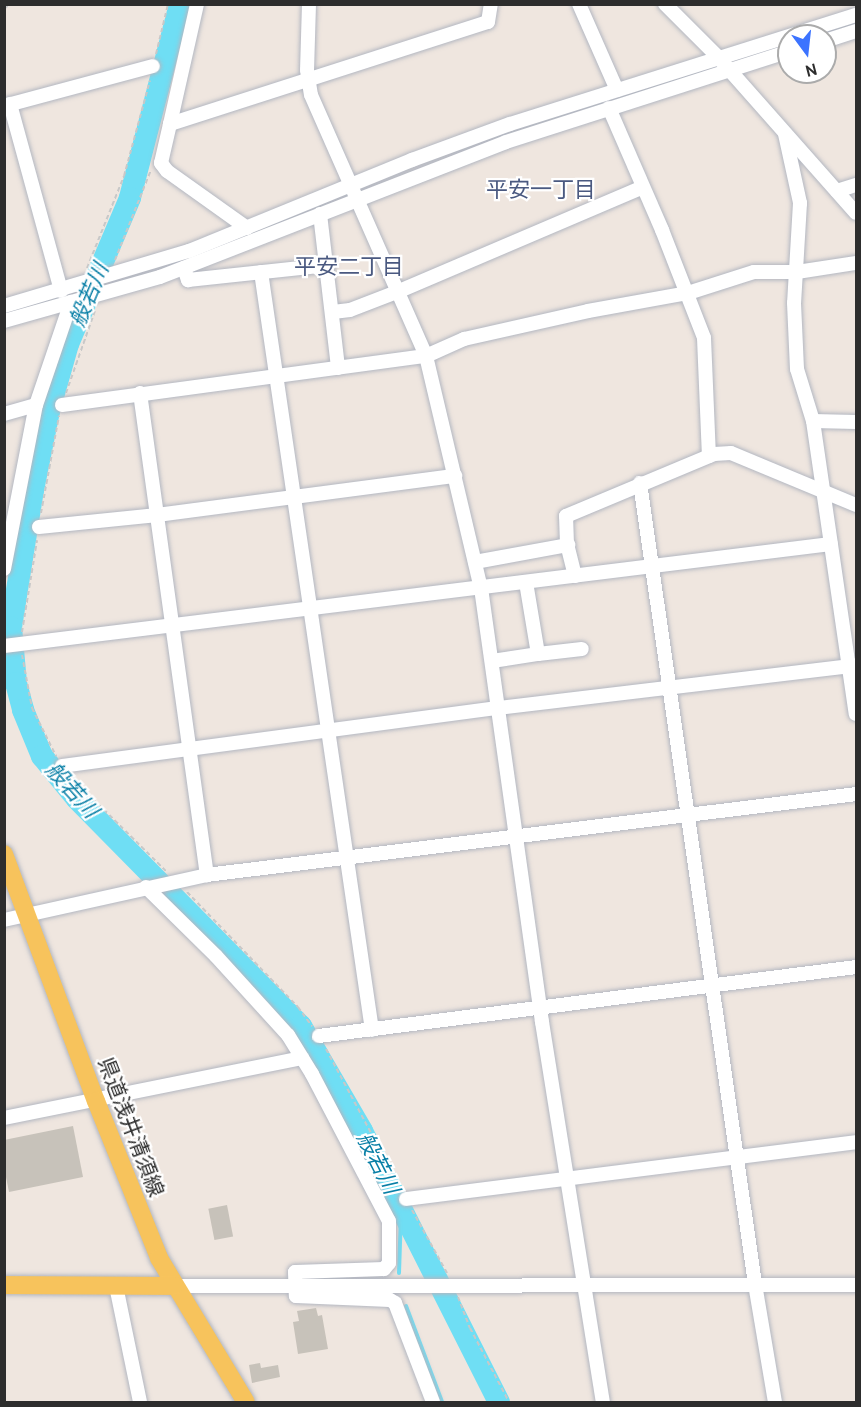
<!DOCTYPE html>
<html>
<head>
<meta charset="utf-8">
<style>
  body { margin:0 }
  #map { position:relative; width:861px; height:1407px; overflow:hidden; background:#efe6df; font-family:Cabin,"Noto Sans JP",sans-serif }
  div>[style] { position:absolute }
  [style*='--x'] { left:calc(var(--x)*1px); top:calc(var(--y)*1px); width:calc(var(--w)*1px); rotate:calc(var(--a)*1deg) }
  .stream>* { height:4px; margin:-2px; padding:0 2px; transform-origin:2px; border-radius:2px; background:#6fdef4 }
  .river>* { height:22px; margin:-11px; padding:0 11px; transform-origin:11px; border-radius:11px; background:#6fdef4 }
  .building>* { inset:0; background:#c7c2ba; transform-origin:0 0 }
  .path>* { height:2px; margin-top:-1px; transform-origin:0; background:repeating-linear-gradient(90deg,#c8c8c8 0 4.5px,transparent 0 7.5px) }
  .roads { filter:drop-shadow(0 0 2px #b3b7c1) drop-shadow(0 0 2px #b3b7c1) }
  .minor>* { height:14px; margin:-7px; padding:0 7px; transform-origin:7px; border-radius:7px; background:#fff }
  .major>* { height:18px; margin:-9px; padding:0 9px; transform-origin:9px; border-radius:9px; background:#f7c35c }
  span { translate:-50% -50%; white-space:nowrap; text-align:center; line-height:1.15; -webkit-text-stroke:4.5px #fff; paint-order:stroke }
  .street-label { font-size:21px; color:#2d2d2d }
  .neighbourhood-label { font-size:22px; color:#4a5980 }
  .water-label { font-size:22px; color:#087fa6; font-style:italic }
  .frame { position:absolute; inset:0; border:6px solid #2d2d2d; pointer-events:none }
  .north { position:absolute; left:777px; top:24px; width:60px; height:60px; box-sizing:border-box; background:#fff; border:2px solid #ababab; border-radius:50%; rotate:165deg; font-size:16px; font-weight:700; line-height:24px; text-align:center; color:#2d2d2d }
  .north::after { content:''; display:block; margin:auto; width:21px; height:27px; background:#3c73ff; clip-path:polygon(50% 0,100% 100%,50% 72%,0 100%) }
</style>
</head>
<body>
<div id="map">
  <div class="stream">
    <div style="--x:399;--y:1273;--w:61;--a:-88.1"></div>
    <div style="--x:406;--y:1306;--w:103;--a:69.4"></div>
  </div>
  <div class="river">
    <div style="--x:180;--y:4;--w:200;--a:104.5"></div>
    <div style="--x:130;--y:198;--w:159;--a:113"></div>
    <div style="--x:68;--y:344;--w:70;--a:105.8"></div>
    <div style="--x:49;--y:411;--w:81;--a:101.4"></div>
    <div style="--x:33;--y:490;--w:139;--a:99.1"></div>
    <div style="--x:11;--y:627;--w:56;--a:84.9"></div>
    <div style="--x:16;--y:683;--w:28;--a:75"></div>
    <div style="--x:23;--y:710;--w:50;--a:67.6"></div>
    <div style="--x:42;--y:756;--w:55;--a:50.9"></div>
    <div style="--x:77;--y:799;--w:319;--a:45.4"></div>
    <div style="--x:301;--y:1026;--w:121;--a:59.8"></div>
    <div style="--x:362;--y:1131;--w:304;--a:63.2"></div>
  </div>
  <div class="building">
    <div style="clip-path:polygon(73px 1126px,83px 1177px,9px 1192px,4px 1167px,4px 1140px)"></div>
    <div style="left:227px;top:1205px;width:32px;height:19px;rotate:79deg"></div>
    <div style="clip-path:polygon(316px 1308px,318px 1316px,322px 1315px,328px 1349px,298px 1354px,293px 1322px,299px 1321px,297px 1311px)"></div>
    <div style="clip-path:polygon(260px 1363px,261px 1368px,278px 1365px,280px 1377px,252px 1383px,249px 1365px)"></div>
  </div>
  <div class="path">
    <div style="--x:4;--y:9;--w:8;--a:-40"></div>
    <div style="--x:156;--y:54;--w:51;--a:-76.5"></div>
    <div style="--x:115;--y:260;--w:97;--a:-68.2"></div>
    <div style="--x:87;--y:268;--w:99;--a:-68.1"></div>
    <div style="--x:124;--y:176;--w:99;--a:-74.8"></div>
    <div style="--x:66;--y:393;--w:90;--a:-70.6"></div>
    <div style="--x:41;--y:513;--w:99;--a:-79.5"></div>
    <div style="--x:22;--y:632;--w:93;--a:-80.7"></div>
    <div style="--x:22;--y:655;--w:54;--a:79.3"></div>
    <div style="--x:32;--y:708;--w:54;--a:63.4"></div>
    <div style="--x:72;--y:778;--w:132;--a:44.7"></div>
    <div style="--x:187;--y:892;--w:160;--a:46"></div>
    <div style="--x:298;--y:1007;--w:24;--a:54"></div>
    <div style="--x:326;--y:1049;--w:159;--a:61.8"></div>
    <div style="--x:412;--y:1210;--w:72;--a:60.9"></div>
    <div style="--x:458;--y:1297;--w:33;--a:69"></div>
    <div style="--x:470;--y:1328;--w:84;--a:62.2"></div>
  </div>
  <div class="roads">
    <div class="minor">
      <div style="--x:309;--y:4;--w:66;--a:91.7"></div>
      <div style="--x:307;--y:70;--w:25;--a:81"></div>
      <div style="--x:311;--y:95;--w:285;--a:66.2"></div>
      <div style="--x:426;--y:356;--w:238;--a:76.7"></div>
      <div style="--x:481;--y:588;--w:438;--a:82"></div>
      <div style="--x:542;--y:1022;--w:385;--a:80.9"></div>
      <div style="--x:579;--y:4;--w:94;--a:66.2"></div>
      <div style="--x:665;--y:4;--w:75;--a:45"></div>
      <div style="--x:718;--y:57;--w:208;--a:48.5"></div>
      <div style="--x:825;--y:41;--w:33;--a:-18"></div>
      <div style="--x:10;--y:104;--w:194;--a:74.7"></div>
      <div style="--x:4;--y:106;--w:154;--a:-15"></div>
      <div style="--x:609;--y:108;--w:133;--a:66.5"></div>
      <div style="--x:662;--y:230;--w:116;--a:68.7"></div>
      <div style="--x:704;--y:338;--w:118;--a:87.6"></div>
      <div style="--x:170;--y:124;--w:123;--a:-77.3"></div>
      <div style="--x:785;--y:134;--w:71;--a:77.7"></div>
      <div style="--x:800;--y:203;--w:100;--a:93.4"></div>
      <div style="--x:794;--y:303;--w:66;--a:87.4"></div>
      <div style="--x:797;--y:369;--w:54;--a:72.9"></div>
      <div style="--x:813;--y:421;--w:296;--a:81.7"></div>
      <div style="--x:837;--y:191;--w:20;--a:-18"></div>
      <div style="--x:320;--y:214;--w:155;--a:83.3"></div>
      <div style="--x:247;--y:228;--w:98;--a:-144.5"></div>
      <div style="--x:167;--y:171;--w:10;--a:-127"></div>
      <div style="--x:161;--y:163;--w:40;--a:-77"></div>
      <div style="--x:170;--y:124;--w:334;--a:-17.8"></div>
      <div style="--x:488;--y:22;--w:18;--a:-81"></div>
      <div style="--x:184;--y:268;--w:13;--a:72"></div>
      <div style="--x:188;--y:280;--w:141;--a:-6.1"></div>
      <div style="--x:261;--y:272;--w:766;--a:81.67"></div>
      <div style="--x:4;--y:306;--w:193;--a:-16.6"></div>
      <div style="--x:189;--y:251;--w:241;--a:-22.2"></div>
      <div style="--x:412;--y:160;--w:104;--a:-20.2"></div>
      <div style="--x:510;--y:124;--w:363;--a:-17.5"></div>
      <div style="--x:333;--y:312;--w:17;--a:-7"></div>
      <div style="--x:350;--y:310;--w:50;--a:-21"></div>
      <div style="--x:397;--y:292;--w:267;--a:-23.1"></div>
      <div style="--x:4;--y:321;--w:162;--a:-15.8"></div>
      <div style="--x:160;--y:277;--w:371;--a:-21.3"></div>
      <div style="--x:506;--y:142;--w:297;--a:-17.8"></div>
      <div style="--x:140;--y:393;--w:487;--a:82.1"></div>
      <div style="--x:62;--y:405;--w:367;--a:-7.7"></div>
      <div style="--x:426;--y:356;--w:42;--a:-24.1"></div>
      <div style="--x:464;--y:339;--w:127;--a:-12.7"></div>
      <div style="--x:588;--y:311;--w:102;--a:-10.2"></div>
      <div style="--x:688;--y:293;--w:69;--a:-17.7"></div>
      <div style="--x:754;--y:272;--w:43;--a:0"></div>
      <div style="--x:797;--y:272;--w:60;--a:-8.7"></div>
      <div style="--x:4;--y:414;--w:33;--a:-16"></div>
      <div style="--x:813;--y:421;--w:43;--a:1.3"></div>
      <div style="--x:640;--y:483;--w:809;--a:81.83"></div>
      <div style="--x:755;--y:1284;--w:120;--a:80.4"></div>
      <div style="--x:39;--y:527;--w:119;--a:-5.8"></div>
      <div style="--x:157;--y:515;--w:301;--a:-7.5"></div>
      <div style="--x:475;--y:562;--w:95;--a:-10.4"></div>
      <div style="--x:4;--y:569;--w:167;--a:-79"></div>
      <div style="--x:36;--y:405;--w:109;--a:-71.2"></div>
      <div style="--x:575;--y:576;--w:33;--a:-104"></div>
      <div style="--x:567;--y:544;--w:28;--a:-92"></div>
      <div style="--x:566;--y:516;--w:160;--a:-22.7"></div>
      <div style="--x:714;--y:454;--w:17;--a:-3"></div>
      <div style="--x:731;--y:453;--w:135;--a:22.6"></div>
      <div style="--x:4;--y:646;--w:833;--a:-7.03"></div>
      <div style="--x:538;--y:654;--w:44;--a:-6.5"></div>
      <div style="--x:492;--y:661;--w:47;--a:-8.7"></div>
      <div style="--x:538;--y:654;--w:73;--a:-99.5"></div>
      <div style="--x:62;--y:766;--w:440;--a:-7.6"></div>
      <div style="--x:498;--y:708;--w:361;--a:-6.8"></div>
      <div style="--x:146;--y:887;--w:98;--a:44.6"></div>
      <div style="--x:216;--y:956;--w:107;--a:47.7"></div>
      <div style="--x:288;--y:1035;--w:46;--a:58.4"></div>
      <div style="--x:312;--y:1074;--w:166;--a:62.4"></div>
      <div style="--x:389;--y:1221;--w:42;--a:90"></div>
      <div style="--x:389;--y:1263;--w:8;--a:130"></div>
      <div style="--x:384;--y:1269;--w:89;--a:178.1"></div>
      <div style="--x:295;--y:1272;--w:24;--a:88"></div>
      <div style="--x:296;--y:1296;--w:94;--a:2.4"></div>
      <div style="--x:390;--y:1300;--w:6;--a:31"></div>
      <div style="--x:395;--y:1303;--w:106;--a:69"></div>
      <div style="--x:4;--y:920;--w:208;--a:-12.5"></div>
      <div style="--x:207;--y:875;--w:654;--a:-7.11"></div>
      <div style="--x:319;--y:1036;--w:541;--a:-7.32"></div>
      <div style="--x:4;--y:1118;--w:304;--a:-11.4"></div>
      <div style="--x:406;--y:1199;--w:454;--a:-7.2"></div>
      <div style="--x:116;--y:1286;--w:118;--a:78.3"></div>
      <div style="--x:174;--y:1286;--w:682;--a:-0.08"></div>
    </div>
    <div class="major">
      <div style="--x:4;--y:854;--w:264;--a:69.6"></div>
      <div style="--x:96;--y:1101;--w:169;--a:68.1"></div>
      <div style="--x:159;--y:1258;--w:168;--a:58.9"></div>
      <div style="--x:4;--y:1285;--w:170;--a:0.3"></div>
    </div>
  </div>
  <div class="street-label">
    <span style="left:131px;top:1127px;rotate:69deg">県道浅井清須線</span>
  </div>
  <div class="neighbourhood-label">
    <span style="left:541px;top:190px">平安一丁目</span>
    <span style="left:349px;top:267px">平安二丁目</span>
  </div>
  <div class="water-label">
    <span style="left:89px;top:295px;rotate:-67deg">般若川</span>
    <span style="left:72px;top:790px;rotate:48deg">般若川</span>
    <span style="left:378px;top:1163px;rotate:63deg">般若川</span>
  </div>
  <div class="frame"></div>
  <div class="north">N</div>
</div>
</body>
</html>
